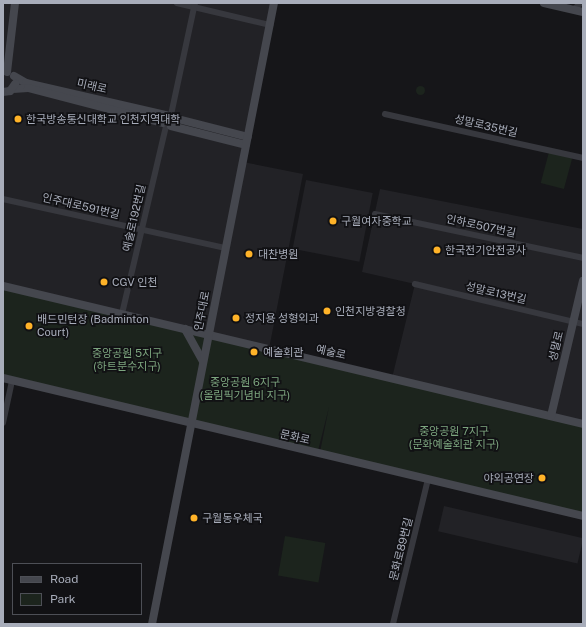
<!DOCTYPE html>
<html>
<head>
<meta charset="utf-8">
<style>
  body { margin:0 }
  #map { position:relative; width:586px; height:627px; overflow:hidden; background:#161619; font-family:"Public Sans","Noto Sans KR",sans-serif }
  div>[style] { position:absolute }
  [style*='--x'] { left:calc(var(--x)*1px); top:calc(var(--y)*1px); width:calc(var(--w)*1px); rotate:calc(var(--a)*1deg) }
  .built>* { inset:0; background:#222226; transform-origin:0 0 }
  .green>* { inset:0; background:#1c241d; transform-origin:0 0 }
  .round { border-radius:50% }
  .street>* { height:5.5px; margin:-2.75px; padding:0 2.75px; transform-origin:2.75px; border-radius:2.75px; background:#37383e }
  .secondary>* { height:8px; margin:-4px; padding:0 4px; transform-origin:4px; border-radius:4px; background:#45474e }
  .dots>* { width:11px; height:11px; translate:-50% -50%; box-sizing:border-box; border:2px solid #111114; border-radius:50% }
  span { translate:-50% -50%; white-space:nowrap; text-align:center; line-height:1.15; -webkit-text-stroke:3.5px #111114; paint-order:stroke }
  .street-label { font-size:11px; color:#a8adba }
  .poi-label { font-size:11px; color:#a8adba }
  .left { translate:0 -50%; text-align:left }
  .right { translate:-100% -50%; text-align:right }
  .park-label { font-size:11px; color:#7da67f }
  .frame { position:absolute; inset:0; border:4px solid #a8adba; pointer-events:none }
  .legend { position:absolute; left:12px; top:563px; width:130px; height:52px; box-sizing:border-box; background:#111114; border:1px solid #4d4f56; margin:0; padding:5px 7px; list-style:none; font-size:12px; color:#a8adba }
  .legend li { display:flex; align-items:center; gap:8px; height:20px }
  .legend b { width:20px; border:1px solid #4d4f56 }
</style>
</head>
<body>
<div id="map">
  <div class="built">
    <div style="clip-path:polygon(3px 3px,274px 3px,243px 162px,303px 174px,269px 349px,3px 286px)"></div>
    <div style="left:306px;top:180px;width:68px;height:70px;rotate:11deg"></div>
    <div style="clip-path:polygon(380px 189px,583px 229px,583px 424px,392px 378px,415px 284px,362px 272px)"></div>
    <div style="left:444px;top:506px;width:143px;height:26px;rotate:13deg"></div>
  </div>
  <div class="green">
    <div class="round" style="left:415.5px;top:85.5px;width:9px;height:9px"></div>
    <div style="left:549px;top:152px;width:24px;height:32px;rotate:15deg"></div>
    <div style="clip-path:polygon(3px 286px,583px 424px,583px 514px,320px 452px,329px 407px,318px 451px,3px 376px)"></div>
    <div style="left:285px;top:536px;width:41px;height:40px;rotate:10deg"></div>
  </div>
  <div class="street">
    <div style="--x:177;--y:3;--w:96;--a:13.3"></div>
    <div style="--x:573;--y:10;--w:11;--a:-41"></div>
    <div style="--x:385;--y:114;--w:203;--a:12.5"></div>
    <div style="--x:171;--y:115;--w:115;--a:-77.9"></div>
    <div style="--x:3;--y:199;--w:228;--a:12.4"></div>
    <div style="--x:375;--y:214;--w:213;--a:11.9"></div>
    <div style="--x:415;--y:284;--w:173;--a:13.4"></div>
    <div style="--x:122;--y:314;--w:193;--a:-76.8"></div>
    <div style="--x:3;--y:423;--w:43;--a:-77.9"></div>
    <div style="--x:393;--y:624;--w:149;--a:-76.4"></div>
  </div>
  <div class="secondary">
    <div style="--x:544;--y:3;--w:40;--a:13"></div>
    <div style="--x:7;--y:72;--w:69;--a:-83.4"></div>
    <div style="--x:14;--y:76;--w:14;--a:30"></div>
    <div style="--x:26;--y:83;--w:144;--a:12.9"></div>
    <div style="--x:13;--y:89;--w:15;--a:-4"></div>
    <div style="--x:28;--y:88;--w:139;--a:14.5"></div>
    <div style="--x:3;--y:92;--w:7;--a:-8"></div>
    <div style="--x:10;--y:91;--w:9;--a:-54"></div>
    <div style="--x:174;--y:118;--w:76;--a:14.4"></div>
    <div style="--x:171;--y:126;--w:77;--a:14.2"></div>
    <div style="--x:3;--y:286;--w:596;--a:13.38"></div>
    <div style="--x:185;--y:329;--w:37;--a:61"></div>
    <div style="--x:3;--y:378;--w:596;--a:13.38"></div>
    <div style="--x:551;--y:416;--w:139;--a:-76.7"></div>
    <div style="--x:152;--y:624;--w:633;--a:-78.89"></div>
  </div>
  <div class="dots">
    <div style="left:18px;top:119px;background:#ffb328"></div>
    <div style="left:333px;top:221px;background:#ffb328"></div>
    <div style="left:437px;top:250px;background:#ffb328"></div>
    <div style="left:249px;top:254px;background:#ffb328"></div>
    <div style="left:104px;top:282px;background:#ffb328"></div>
    <div style="left:327px;top:311px;background:#ffb328"></div>
    <div style="left:236px;top:318px;background:#ffb328"></div>
    <div style="left:29px;top:326px;background:#ffb328"></div>
    <div style="left:254px;top:352px;background:#ffb328"></div>
    <div style="left:542px;top:478px;background:#ffb328"></div>
    <div style="left:194px;top:518px;background:#ffb328"></div>
  </div>
  <div class="street-label">
    <span style="left:92px;top:86px;rotate:13deg">미래로</span>
    <span style="left:486px;top:126px;rotate:13deg">성말로35번길</span>
    <span style="left:81px;top:206px;rotate:13deg">인주대로591번길</span>
    <span style="left:134px;top:218px;rotate:-77deg">예술로192번길</span>
    <span style="left:481px;top:226px;rotate:12deg">인하로507번길</span>
    <span style="left:496px;top:293px;rotate:13deg">성말로13번길</span>
    <span style="left:202px;top:311px;rotate:-79deg">인주대로</span>
    <span style="left:556px;top:346px;rotate:-76deg">성말로</span>
    <span style="left:331px;top:352px;rotate:13deg">예술로</span>
    <span style="left:295px;top:437px;rotate:13deg">문화로</span>
    <span style="left:401px;top:549px;rotate:-76deg">문화로89번길</span>
  </div>
  <div class="poi-label">
    <span class="left" style="left:26px;top:119px">한국방송통신대학교 인천지역대학</span>
    <span class="left" style="left:341px;top:221px">구월여자중학교</span>
    <span class="left" style="left:445px;top:250px">한국전기안전공사</span>
    <span class="left" style="left:258px;top:254px">대찬병원</span>
    <span class="left" style="left:112px;top:282px">CGV 인천</span>
    <span class="left" style="left:335px;top:311px">인천지방경찰청</span>
    <span class="left" style="left:245px;top:318px">정지용 성형외과</span>
    <span class="left" style="left:37px;top:326px">배드민턴장 (Badminton<br>Court)</span>
    <span class="left" style="left:263px;top:352px">예술회관</span>
    <span class="right" style="left:534px;top:478px">야외공연장</span>
    <span class="left" style="left:202px;top:518px">구월동우체국</span>
  </div>
  <div class="park-label">
    <span style="left:127px;top:360px">중앙공원 5지구<br>(하트분수지구)</span>
    <span style="left:245px;top:389px">중앙공원 6지구<br>(올림픽기념비 지구)</span>
    <span style="left:454px;top:438px">중앙공원 7지구<br>(문화예술회관 지구)</span>
  </div>
  <div class="frame"></div>
  <ul class="legend">
  <li><b style="height:5px;background:#45474e"></b>Road</li>
  <li><b style="height:11px;background:#1c241d"></b>Park</li>
  </ul>
</div>
</body>
</html>
